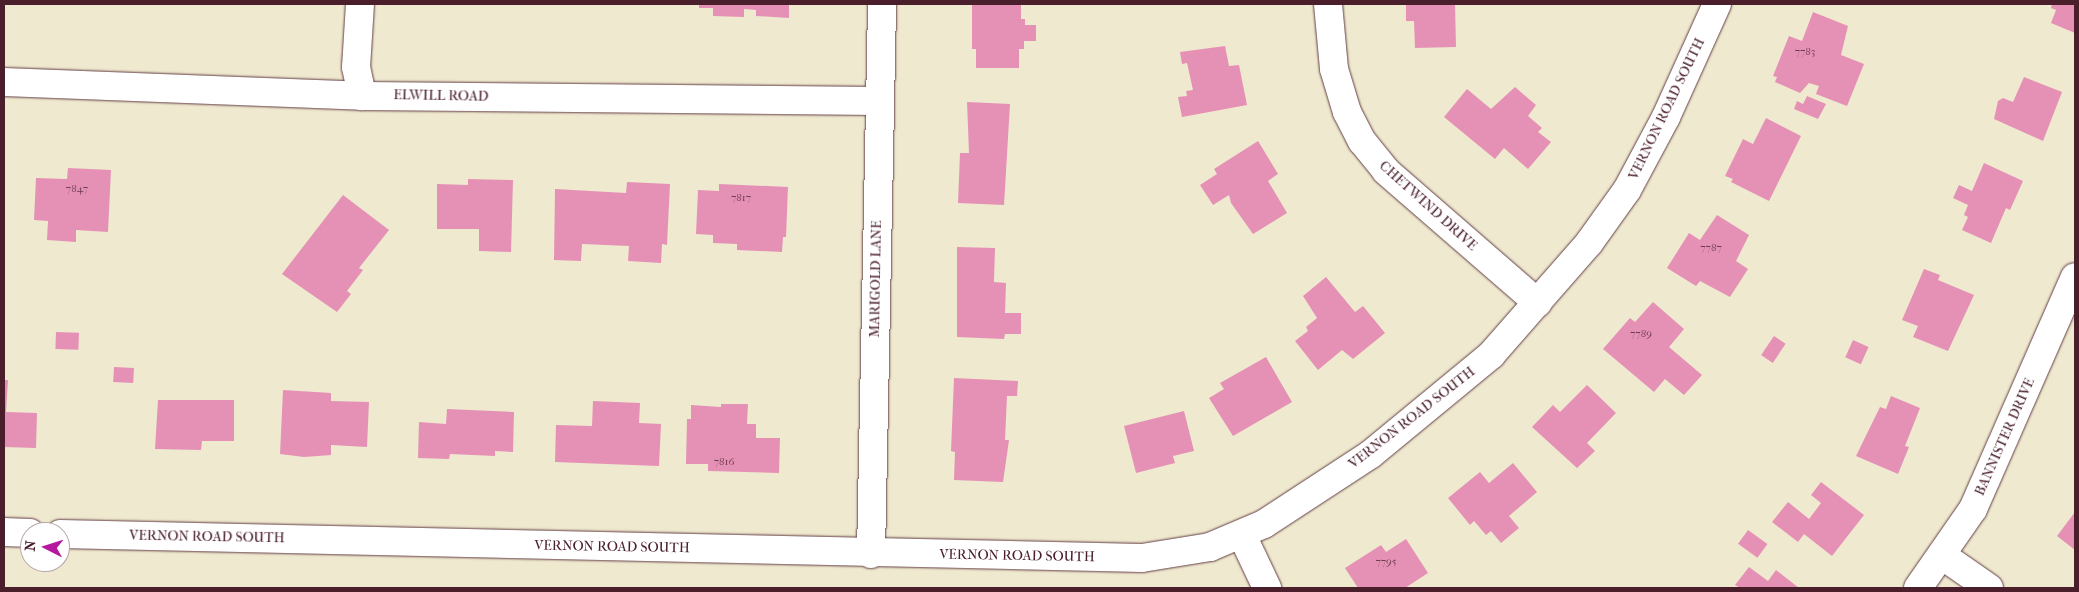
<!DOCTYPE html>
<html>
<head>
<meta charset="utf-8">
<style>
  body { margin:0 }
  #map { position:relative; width:2079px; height:592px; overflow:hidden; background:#efe9cf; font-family:"IM FELL French Canon",serif }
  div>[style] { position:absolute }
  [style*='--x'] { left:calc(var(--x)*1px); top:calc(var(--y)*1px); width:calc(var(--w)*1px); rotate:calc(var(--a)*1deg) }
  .building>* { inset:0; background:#e591b6; transform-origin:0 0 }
  .roads { filter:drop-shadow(0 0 1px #633d44) drop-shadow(0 0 1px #633d44) }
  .minor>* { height:28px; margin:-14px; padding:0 14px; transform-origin:14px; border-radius:14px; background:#fff }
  span { translate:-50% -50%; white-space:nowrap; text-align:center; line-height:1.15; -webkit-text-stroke:4px #fff; paint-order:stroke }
  .number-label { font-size:11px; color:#713c4e }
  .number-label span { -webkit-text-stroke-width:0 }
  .street-label { font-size:14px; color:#4a1f2b }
  .frame { position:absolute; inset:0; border:5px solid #4a1f2b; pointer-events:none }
  .north { position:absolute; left:20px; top:522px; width:50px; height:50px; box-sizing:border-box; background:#fff; border:1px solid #b7a5aa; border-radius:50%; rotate:275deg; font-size:14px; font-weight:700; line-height:20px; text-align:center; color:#4a1f2b }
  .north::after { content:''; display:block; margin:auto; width:18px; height:22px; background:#b5179e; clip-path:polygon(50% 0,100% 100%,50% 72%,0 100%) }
</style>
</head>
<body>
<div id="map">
  <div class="building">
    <div style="clip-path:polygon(699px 4px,789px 4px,789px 18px,756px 16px,756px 10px,744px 9px,744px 17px,713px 16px,713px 8px,699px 8px)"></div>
    <div style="clip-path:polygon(972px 4px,1021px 4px,1021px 19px,1025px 19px,1025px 25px,1036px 25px,1036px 41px,1024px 41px,1024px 49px,1019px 49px,1019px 68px,976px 68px,976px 49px,972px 49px)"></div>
    <div style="clip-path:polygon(1406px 4px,1455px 4px,1456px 47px,1415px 48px,1414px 21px,1406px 21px)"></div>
    <div style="clip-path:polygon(2052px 4px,2075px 4px,2075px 33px,2051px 23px,2056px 10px,2051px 8px)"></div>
    <div style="clip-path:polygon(1813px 12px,1848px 26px,1841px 55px,1864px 64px,1847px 106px,1816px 94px,1819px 86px,1809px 83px,1800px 93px,1775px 82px,1777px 77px,1773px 76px,1789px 36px,1802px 41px)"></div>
    <div style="clip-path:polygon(1225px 46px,1229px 66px,1239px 65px,1247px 105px,1182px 117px,1178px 97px,1187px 96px,1186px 91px,1193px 90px,1187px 63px,1182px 64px,1180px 52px)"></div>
    <div style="clip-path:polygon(2024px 77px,2062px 92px,2043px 141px,1994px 119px,1998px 101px,2003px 98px,2013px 102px)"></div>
    <div style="clip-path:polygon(1515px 87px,1536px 105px,1528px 116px,1542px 128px,1538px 132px,1551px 142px,1528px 169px,1504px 148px,1495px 159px,1444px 117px,1467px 89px,1491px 109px)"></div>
    <div style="clip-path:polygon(1807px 96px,1826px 104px,1818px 119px,1794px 109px,1797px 101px,1803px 104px)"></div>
    <div style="clip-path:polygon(967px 102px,1010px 104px,1004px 205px,958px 203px,960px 153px,969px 153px)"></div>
    <div style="clip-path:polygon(1766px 118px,1801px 136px,1769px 201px,1731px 182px,1733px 179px,1725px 176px,1743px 139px,1753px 144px)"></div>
    <div style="clip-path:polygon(1258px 141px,1278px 174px,1268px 181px,1287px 213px,1253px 234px,1231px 203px,1229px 195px,1213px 205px,1200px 185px,1217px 174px,1214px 169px)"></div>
    <div style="clip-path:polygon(1984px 163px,2023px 181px,2010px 210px,2006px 208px,1991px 243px,1962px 230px,1968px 217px,1964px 215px,1968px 205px,1953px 198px,1959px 185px,1972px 191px)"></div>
    <div style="clip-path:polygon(68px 168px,111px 170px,108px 232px,76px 230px,76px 242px,47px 240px,48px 221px,34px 220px,36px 178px,67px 179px)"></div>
    <div style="clip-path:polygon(468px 179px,513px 180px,511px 252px,479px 251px,479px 229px,437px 229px,437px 184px,468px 185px)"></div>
    <div style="clip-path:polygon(627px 182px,670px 184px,667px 245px,662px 244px,661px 263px,628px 261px,629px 246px,582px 244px,581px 261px,554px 260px,555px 189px,626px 193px)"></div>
    <div style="clip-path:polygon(719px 184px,788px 187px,786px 237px,783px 237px,782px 252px,737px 250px,737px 244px,713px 243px,713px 235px,696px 234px,698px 190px,719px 191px)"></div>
    <div style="clip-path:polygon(343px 195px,389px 230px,359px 268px,363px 270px,347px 291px,351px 294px,337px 312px,282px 274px)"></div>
    <div style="clip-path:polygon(1717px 215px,1749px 235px,1736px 261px,1748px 269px,1730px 297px,1700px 281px,1696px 286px,1667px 268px,1689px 233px,1700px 240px)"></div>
    <div style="clip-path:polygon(957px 247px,995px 248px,994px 282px,1006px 283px,1005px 313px,1021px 313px,1021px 334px,1005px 334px,1004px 339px,957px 337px)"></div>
    <div style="clip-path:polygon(1924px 269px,1940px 275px,1938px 280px,1974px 295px,1948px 351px,1913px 337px,1918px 326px,1902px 320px)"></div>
    <div style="clip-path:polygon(1326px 277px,1355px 312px,1363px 306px,1385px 333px,1353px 359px,1342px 350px,1318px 370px,1295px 341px,1308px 331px,1306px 327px,1317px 318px,1303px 296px)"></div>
    <div style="clip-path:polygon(1653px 302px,1684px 329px,1669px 347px,1702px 375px,1684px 395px,1665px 379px,1654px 392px,1603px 349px,1630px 318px,1635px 322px)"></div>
    <div style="left:56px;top:332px;width:23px;height:17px;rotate:2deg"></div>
    <div style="left:1774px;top:336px;width:14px;height:23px;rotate:34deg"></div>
    <div style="left:1853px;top:340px;width:17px;height:19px;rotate:24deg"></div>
    <div style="clip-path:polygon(1266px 357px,1292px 402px,1233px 436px,1209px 398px,1224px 389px,1220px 383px)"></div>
    <div style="left:114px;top:367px;width:20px;height:15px;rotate:3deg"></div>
    <div style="clip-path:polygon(954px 378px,1018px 381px,1017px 396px,1007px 396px,1005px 440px,1009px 440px,1003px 482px,954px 480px,955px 452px,951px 451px)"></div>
    <div style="clip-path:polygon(4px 380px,8px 380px,6px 412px,37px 413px,36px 448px,4px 447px)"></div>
    <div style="clip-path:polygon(1587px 385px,1616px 413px,1587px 443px,1595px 451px,1577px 468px,1532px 427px,1553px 405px,1560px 412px)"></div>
    <div style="clip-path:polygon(283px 390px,331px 393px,331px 401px,369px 402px,367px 447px,331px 445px,331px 455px,304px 457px,280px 454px)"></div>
    <div style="clip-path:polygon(1891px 396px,1920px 408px,1905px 446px,1909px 447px,1898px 474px,1856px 456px,1880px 407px,1886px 409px)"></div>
    <div style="clip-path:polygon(158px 400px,234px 400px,234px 441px,202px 441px,201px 450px,155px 449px)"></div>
    <div style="clip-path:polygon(593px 401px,640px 403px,639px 423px,661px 424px,659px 466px,555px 462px,556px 425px,592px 426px)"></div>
    <div style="clip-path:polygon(721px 404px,748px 404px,747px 424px,756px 424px,756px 438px,780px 438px,779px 473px,708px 471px,708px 464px,686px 464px,687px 419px,691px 419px,691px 405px,721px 407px)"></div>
    <div style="clip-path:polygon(447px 409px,514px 412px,513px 452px,495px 451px,495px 456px,450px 454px,449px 459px,418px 458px,419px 422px,446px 424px)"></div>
    <div style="clip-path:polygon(1184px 411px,1194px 451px,1173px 456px,1175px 463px,1136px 473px,1124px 426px)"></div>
    <div style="clip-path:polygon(1513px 463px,1537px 492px,1509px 516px,1519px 528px,1501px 543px,1491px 531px,1486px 535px,1474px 521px,1470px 525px,1448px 498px,1480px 472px,1489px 483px)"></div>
    <div style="clip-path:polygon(1821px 482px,1864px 515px,1832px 556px,1804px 534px,1798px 542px,1772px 522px,1788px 502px,1809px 519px,1821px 503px,1811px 495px)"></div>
    <div style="clip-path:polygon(2075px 512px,2075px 550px,2057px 536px)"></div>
    <div style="left:1748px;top:530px;width:24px;height:17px;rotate:36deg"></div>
    <div style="clip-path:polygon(1406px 539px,1428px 573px,1405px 588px,1358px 588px,1345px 568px,1381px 545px,1386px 552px)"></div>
    <div style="clip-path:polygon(1749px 567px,1768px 581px,1776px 570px,1799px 588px,1740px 588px,1735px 585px)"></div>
  </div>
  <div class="roads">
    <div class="minor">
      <div style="--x:360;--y:4;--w:63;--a:93.6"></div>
      <div style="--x:356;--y:67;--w:30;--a:78"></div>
      <div style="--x:1328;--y:4;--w:65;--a:84.7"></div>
      <div style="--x:1334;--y:69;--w:45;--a:73.2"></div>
      <div style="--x:1347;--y:112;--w:33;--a:63"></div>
      <div style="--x:1362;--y:141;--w:38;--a:51"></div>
      <div style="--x:1386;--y:171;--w:201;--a:41"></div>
      <div style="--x:4;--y:82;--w:358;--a:2.2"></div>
      <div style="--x:362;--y:96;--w:517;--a:0.55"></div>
      <div style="--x:4;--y:532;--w:26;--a:2"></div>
      <div style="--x:60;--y:534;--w:1082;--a:1.27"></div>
      <div style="--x:1142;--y:558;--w:69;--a:-9.2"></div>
      <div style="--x:1210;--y:547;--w:59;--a:-23.1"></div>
      <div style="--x:1264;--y:524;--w:128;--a:-33.2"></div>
      <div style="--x:1371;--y:454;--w:156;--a:-39.5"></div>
      <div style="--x:1491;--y:355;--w:149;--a:-48.8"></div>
      <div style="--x:1589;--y:243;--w:65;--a:-54.4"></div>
      <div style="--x:1627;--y:190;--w:83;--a:-61.9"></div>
      <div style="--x:1666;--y:117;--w:124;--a:-65.7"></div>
      <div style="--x:1242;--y:535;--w:59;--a:64.7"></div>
      <div style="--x:871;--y:554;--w:550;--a:-88.85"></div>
      <div style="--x:1943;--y:556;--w:56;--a:34.8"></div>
      <div style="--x:1918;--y:588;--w:96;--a:-55.2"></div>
      <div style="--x:1973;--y:509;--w:253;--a:-66.3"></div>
    </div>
  </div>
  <div class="number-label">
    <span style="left:1805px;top:52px">7783</span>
    <span style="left:77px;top:189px">7847</span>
    <span style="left:741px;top:198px">7817</span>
    <span style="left:1711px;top:248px">7787</span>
    <span style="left:1641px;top:334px">7789</span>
    <span style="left:724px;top:462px">7816</span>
    <span style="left:1386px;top:562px">7795</span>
  </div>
  <div class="street-label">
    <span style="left:441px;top:96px;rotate:1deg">ELWILL ROAD</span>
    <span style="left:1667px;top:109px;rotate:-64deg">VERNON ROAD SOUTH</span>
    <span style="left:1428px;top:206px;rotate:42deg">CHETWIND DRIVE</span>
    <span style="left:876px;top:279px;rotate:-89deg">MARIGOLD LANE</span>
    <span style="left:1412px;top:418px;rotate:-38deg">VERNON ROAD SOUTH</span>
    <span style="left:2005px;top:437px;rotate:-66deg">BANNISTER DRIVE</span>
    <span style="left:207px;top:537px;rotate:1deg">VERNON ROAD SOUTH</span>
    <span style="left:612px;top:547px;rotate:1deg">VERNON ROAD SOUTH</span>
    <span style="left:1017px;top:556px;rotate:1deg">VERNON ROAD SOUTH</span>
  </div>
  <div class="frame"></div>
  <div class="north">N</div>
</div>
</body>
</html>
